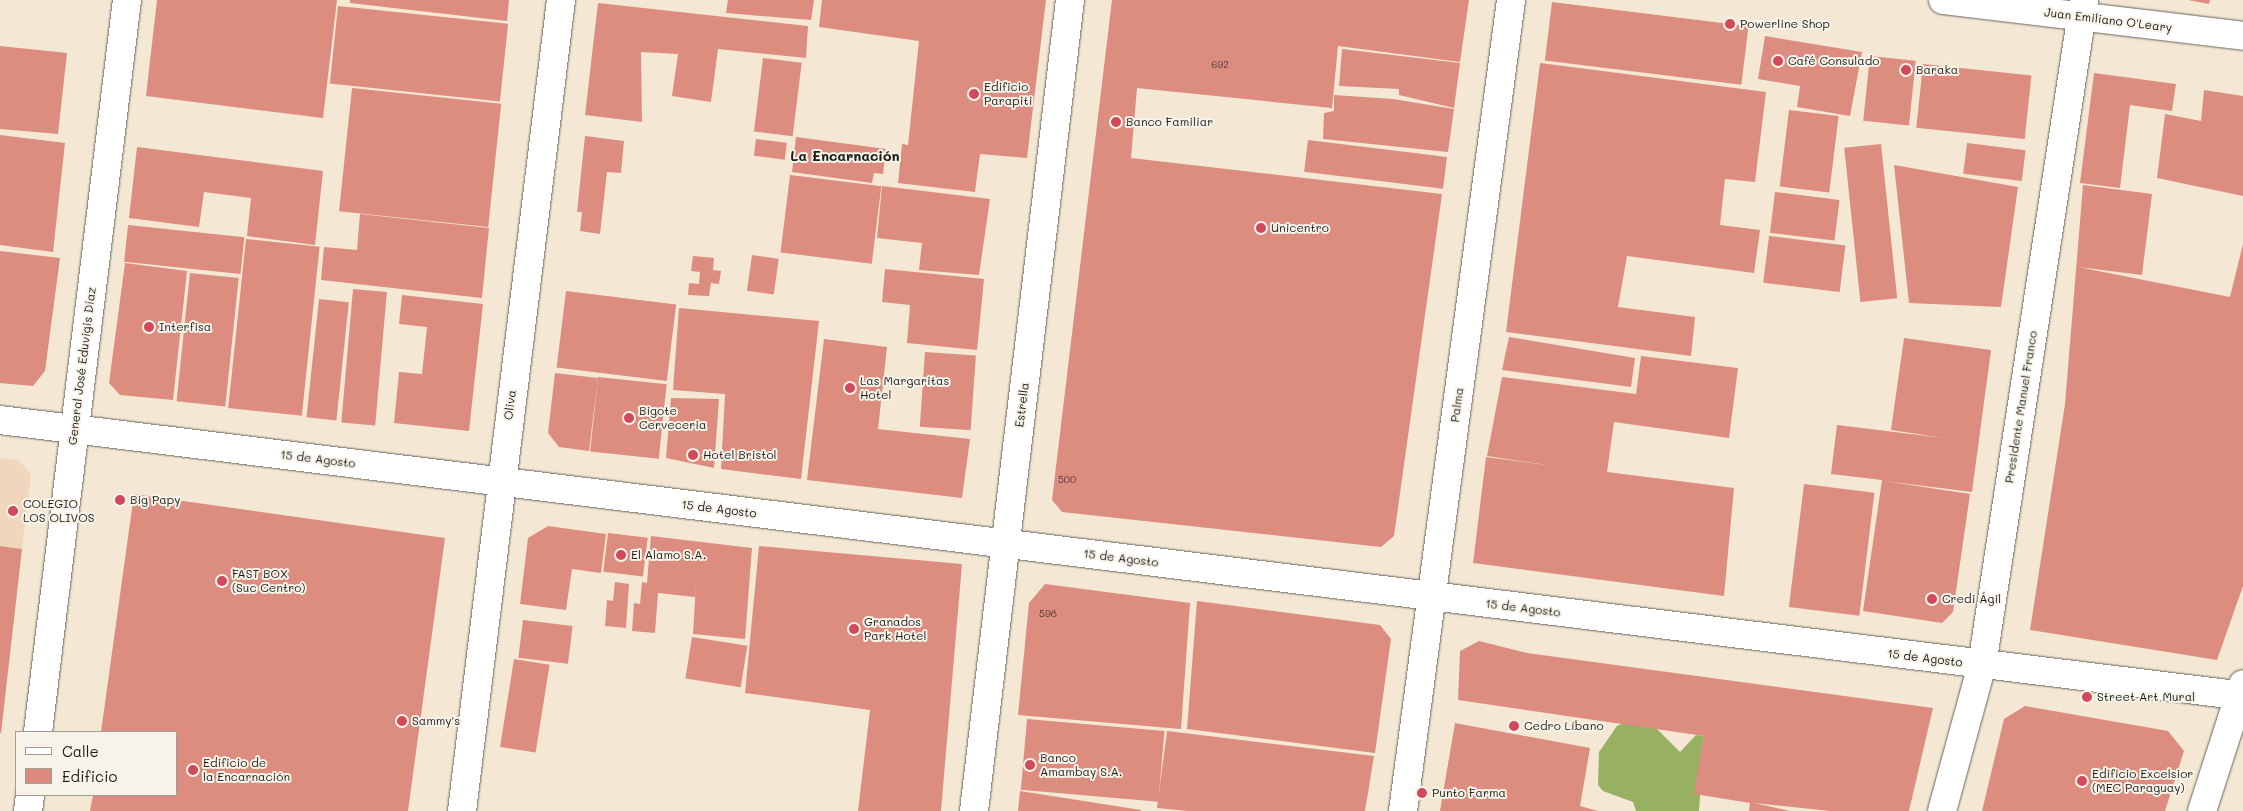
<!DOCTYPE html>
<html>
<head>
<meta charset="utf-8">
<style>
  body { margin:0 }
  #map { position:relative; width:2243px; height:811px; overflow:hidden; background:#f4e8d4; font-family:Mali,sans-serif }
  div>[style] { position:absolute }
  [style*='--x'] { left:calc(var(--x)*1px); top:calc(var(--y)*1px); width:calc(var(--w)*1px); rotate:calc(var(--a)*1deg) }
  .built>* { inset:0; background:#f0d6bc }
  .forest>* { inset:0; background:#98b062 }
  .building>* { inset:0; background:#dc8d7f; transform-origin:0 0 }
  .roads { filter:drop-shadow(0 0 1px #68635c) drop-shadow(0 0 1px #68635c) }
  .minor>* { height:28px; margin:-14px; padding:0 14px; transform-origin:14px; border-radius:14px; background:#fff }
  .dots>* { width:14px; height:14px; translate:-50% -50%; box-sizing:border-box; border:2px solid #f7f3e8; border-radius:50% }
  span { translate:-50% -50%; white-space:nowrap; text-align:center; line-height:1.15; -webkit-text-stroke:4px #f7f3e8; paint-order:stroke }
  .number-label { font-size:10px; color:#4c3835 }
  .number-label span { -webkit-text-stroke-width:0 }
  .street-label { font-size:12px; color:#1c1c1c }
  .poi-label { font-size:12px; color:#1c1c1c }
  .left { translate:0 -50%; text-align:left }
  .neighbourhood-label { font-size:14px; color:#1c1c1c; font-weight:700 }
  .legend { position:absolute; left:15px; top:731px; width:162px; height:65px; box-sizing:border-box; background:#f7f3e8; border:1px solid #9f9d96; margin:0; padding:6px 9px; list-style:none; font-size:15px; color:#1c1c1c }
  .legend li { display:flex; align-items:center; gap:10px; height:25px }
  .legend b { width:25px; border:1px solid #9f9d96 }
</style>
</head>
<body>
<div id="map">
  <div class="built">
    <div style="clip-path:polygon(0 458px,19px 460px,31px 475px,22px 549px,0 546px)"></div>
  </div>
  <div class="forest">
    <div style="clip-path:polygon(1630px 720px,1653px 725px,1680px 752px,1696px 735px,1704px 736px,1699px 811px,1636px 811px,1633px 802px,1603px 791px,1598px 785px,1599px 752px,1617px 726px)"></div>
  </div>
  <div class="building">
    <div style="clip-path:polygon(157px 0,337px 0,323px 118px,146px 96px)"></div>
    <div style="clip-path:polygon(350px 0,509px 0,507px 21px,350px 3px)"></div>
    <div style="clip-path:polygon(728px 0,814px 0,811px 20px,726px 13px)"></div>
    <div style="clip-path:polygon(822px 0,1046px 0,1027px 158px,980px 154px,975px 192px,898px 183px,902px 144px,908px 145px,919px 41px,819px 27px)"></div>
    <div style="clip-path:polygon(1112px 0,1469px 0,1460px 62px,1338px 46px,1332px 108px,1137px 88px,1131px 158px,1442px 194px,1394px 536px,1381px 547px,1062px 512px,1052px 500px)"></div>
    <div style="clip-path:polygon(2188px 0,2210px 0,2209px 4px)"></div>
    <div style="left:1552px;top:2px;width:198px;height:59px;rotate:7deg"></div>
    <div style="clip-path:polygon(598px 3px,808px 26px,806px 58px,718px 49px,711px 102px,672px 96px,678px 54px,641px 52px,642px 122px,585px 115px)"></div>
    <div style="left:338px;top:6px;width:171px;height:78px;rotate:6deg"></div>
    <div style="clip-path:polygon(1765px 36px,1862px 52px,1850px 116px,1797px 107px,1800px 86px,1758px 79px)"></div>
    <div style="clip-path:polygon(0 46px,67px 53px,58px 134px,0 129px)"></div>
    <div style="clip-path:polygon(1342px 49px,1460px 63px,1454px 108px,1399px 95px,1399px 89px,1339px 86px)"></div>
    <div style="left:1870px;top:56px;width:46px;height:65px;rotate:6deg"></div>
    <div style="left:763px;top:58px;width:39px;height:74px;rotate:7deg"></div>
    <div style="clip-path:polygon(1540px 63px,1766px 92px,1755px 182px,1725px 179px,1720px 225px,1760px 230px,1754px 273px,1627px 256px,1618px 307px,1695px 317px,1691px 356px,1506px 332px)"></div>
    <div style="left:1923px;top:64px;width:109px;height:64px;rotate:6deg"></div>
    <div style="clip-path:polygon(2094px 73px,2176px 84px,2172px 111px,2130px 105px,2120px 188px,2080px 183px)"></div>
    <div style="left:352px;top:88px;width:150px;height:124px;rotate:6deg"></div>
    <div style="clip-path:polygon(2204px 90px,2243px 96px,2243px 196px,2157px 178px,2165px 114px,2201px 121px)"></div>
    <div style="clip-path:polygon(1334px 95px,1393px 99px,1454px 109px,1448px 152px,1323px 139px,1324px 113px,1334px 111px)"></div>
    <div style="left:1789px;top:110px;width:50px;height:77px;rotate:7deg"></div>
    <div style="clip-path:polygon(0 135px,65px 143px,53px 252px,0 245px)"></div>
    <div style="clip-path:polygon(585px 136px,624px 141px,621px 173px,607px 172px,600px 234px,580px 231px,582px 212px,577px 212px)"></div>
    <div style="clip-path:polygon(796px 137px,886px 149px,883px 174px,874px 173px,872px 183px,792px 172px)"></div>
    <div style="left:756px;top:139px;width:31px;height:17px;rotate:7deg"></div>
    <div style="left:1308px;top:140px;width:140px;height:32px;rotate:7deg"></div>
    <div style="left:1967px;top:143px;width:59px;height:31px;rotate:7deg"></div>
    <div style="left:1881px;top:144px;width:155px;height:37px;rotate:84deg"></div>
    <div style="clip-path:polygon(137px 147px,323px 171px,315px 245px,247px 236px,251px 198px,204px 192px,199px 227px,129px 218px)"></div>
    <div style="clip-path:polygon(1894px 165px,2018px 187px,2001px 307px,1909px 303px)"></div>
    <div style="left:790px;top:175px;width:92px;height:78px;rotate:7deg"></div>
    <div style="clip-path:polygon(2083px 185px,2152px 194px,2142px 275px,2078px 267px,2230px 297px,2243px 244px,2243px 586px,2217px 660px,2030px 630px,2065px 404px)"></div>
    <div style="clip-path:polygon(882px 186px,990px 199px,979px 275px,919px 270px,922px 243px,877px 238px)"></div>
    <div style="left:1775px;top:192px;width:65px;height:41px;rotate:7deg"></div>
    <div style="clip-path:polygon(360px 214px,489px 228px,482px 298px,321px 280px,324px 247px,357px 250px)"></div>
    <div style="left:128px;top:225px;width:117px;height:37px;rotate:6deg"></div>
    <div style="left:1769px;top:236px;width:77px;height:47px;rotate:7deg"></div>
    <div style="left:246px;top:239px;width:74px;height:170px;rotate:6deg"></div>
    <div style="clip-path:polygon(0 251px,60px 258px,45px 371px,33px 386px,0 383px)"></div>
    <div style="left:752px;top:255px;width:27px;height:36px;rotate:8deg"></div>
    <div style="clip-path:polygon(693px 256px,714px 258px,713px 270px,721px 271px,719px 284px,711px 283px,709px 296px,688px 295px,689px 283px,699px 284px,700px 272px,691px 271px)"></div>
    <div style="clip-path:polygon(125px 263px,187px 271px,173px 400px,120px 395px,109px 383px)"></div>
    <div style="clip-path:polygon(885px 269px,984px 279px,977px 350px,907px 343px,910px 305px,882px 302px)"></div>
    <div style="left:190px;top:273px;width:49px;height:129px;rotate:6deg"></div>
    <div style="left:353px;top:289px;width:34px;height:134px;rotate:5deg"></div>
    <div style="left:566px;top:291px;width:111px;height:77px;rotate:7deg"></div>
    <div style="clip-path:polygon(402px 295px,483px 304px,469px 431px,394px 423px,399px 372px,422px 374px,427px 327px,399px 324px)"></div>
    <div style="left:319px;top:299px;width:30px;height:119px;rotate:6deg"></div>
    <div style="clip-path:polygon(679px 308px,819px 321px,801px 479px,721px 469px,725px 394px,673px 390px)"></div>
    <div style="clip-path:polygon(1509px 337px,1635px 358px,1631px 387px,1502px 370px)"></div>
    <div style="clip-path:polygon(1904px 338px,1991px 350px,1972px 492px,1884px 481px,1970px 494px,1953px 612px,1942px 623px,1863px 611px,1882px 480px,1831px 474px,1837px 425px,1944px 438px,1891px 430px)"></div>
    <div style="clip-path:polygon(824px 339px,887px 347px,878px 429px,970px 439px,962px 498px,807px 480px)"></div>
    <div style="left:925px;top:352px;width:51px;height:75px;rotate:4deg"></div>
    <div style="clip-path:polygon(1641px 356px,1738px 368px,1729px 438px,1614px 422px,1607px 472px,1734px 488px,1724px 596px,1473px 563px,1486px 457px,1553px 466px,1487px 456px,1502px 377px,1636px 394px)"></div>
    <div style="clip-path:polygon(555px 373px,598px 378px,589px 451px,559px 447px,548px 433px)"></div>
    <div style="left:598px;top:377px;width:69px;height:75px;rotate:6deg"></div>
    <div style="clip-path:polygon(671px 398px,719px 399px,714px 468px,666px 458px)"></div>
    <div style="left:1804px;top:484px;width:71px;height:124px;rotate:7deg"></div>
    <div style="clip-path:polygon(134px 494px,445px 538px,408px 811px,90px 811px,93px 795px,176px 795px,176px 732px,101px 732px)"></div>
    <div style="clip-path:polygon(548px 526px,606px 534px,601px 573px,572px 569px,566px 610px,520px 604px,528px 538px)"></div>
    <div style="left:608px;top:533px;width:40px;height:39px;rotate:7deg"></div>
    <div style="clip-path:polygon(651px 536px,752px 548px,745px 639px,693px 634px,696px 583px,695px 597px,658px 593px,655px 633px,632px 631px,634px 603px,640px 604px,642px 582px,647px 583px)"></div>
    <div style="clip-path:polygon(0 546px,22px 549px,1px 733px,0 733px)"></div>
    <div style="clip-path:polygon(759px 546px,962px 564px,941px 811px,858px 811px,870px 710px,745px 693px)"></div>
    <div style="clip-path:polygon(615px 582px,629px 584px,626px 628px,605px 626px,607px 600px,613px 601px)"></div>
    <div style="clip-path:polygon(1045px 584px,1190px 603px,1181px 729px,1018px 715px,1029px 603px)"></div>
    <div style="clip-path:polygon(1197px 601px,1380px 625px,1391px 639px,1375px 753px,1187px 729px)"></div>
    <div style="left:523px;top:620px;width:50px;height:38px;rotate:7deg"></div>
    <div style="left:692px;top:637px;width:56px;height:42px;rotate:9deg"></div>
    <div style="clip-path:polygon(1479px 641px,1527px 653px,1933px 708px,1909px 811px,1830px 811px,1754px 803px,1790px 811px,1749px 811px,1750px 803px,1694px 794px,1704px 736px,1458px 700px,1460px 651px)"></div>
    <div style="left:514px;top:659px;width:36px;height:89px;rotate:9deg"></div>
    <div style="clip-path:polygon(2025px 706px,2168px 731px,2184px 751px,2165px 811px,1982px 811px,2004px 719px)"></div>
    <div style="left:1027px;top:719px;width:138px;height:71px;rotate:5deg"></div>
    <div style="clip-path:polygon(1455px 723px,1590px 748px,1580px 806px,1598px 811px,1440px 811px)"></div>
    <div style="clip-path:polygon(1167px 731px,1374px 756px,1365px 811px,1188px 811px,1157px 808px)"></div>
    <div style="clip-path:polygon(1020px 791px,1141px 810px,1141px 811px,1018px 811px)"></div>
  </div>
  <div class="roads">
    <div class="minor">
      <div style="--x:1943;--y:0;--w:302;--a:6.8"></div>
      <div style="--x:0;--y:420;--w:2260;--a:7.01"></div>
      <div style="--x:38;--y:732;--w:737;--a:-83.07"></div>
      <div style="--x:28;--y:811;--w:16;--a:-83"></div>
      <div style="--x:462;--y:811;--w:817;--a:-83.04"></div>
      <div style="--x:974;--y:811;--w:817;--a:-83.25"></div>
      <div style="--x:1403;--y:811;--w:818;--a:-82.41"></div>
      <div style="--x:1942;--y:811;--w:151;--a:-74.7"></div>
      <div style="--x:1982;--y:665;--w:673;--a:-81.28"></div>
      <div style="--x:2202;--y:811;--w:133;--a:-72.1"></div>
    </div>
  </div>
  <div class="dots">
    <div style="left:1730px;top:24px;background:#d1495b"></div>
    <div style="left:1778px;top:61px;background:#d1495b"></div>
    <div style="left:1906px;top:70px;background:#d1495b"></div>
    <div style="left:974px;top:94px;background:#d1495b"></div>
    <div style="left:1116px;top:122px;background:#d1495b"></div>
    <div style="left:1261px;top:228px;background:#d1495b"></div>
    <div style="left:149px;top:327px;background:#d1495b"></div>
    <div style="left:850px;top:388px;background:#d1495b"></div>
    <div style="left:629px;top:418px;background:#d1495b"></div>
    <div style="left:693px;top:455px;background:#d1495b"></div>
    <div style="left:120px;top:500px;background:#d1495b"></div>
    <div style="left:13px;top:511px;background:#d1495b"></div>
    <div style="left:621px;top:555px;background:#d1495b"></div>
    <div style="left:222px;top:581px;background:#d1495b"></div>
    <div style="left:1932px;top:599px;background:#d1495b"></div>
    <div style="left:854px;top:629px;background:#d1495b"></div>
    <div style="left:2087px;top:697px;background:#d1495b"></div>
    <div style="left:402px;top:721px;background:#d1495b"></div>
    <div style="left:1514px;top:726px;background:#d1495b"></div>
    <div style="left:1030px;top:765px;background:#d1495b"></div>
    <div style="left:193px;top:770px;background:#d1495b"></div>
    <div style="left:2082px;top:781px;background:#d1495b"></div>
    <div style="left:1422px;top:793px;background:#d1495b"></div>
  </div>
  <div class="number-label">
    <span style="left:1220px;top:65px">692</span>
    <span style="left:1067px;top:480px">500</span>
    <span style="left:1048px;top:614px">598</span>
  </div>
  <div class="street-label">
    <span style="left:2108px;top:20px;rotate:7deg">Juan Emiliano O'Leary</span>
    <span style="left:82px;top:366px;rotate:-83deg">General José Eduvigis Díaz</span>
    <span style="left:510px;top:405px;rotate:-83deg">Oliva</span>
    <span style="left:1022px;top:405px;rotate:-83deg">Estrella</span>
    <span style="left:1457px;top:405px;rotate:-82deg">Palma</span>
    <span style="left:2021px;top:407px;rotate:-81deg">Presidente Manuel Franco</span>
    <span style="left:318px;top:459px;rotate:7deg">15 de Agosto</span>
    <span style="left:719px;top:509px;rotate:7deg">15 de Agosto</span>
    <span style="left:1121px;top:558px;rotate:7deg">15 de Agosto</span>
    <span style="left:1523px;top:608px;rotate:7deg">15 de Agosto</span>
    <span style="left:1925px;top:658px;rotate:7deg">15 de Agosto</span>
  </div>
  <div class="poi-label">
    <span class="left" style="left:1740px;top:24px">Powerline Shop</span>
    <span class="left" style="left:1788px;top:61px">Café Consulado</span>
    <span class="left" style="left:1916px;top:70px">Baraka</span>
    <span class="left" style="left:984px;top:94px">Edificio<br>Parapiti</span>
    <span class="left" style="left:1126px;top:122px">Banco Familiar</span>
    <span class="left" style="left:1271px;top:228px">Unicentro</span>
    <span class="left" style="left:159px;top:327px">Interfisa</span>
    <span class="left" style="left:860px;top:388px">Las Margaritas<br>Hotel</span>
    <span class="left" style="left:639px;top:418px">Bigote<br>Cerveceria</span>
    <span class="left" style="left:703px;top:455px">Hotel Bristol</span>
    <span class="left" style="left:130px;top:500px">Big Papy</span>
    <span class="left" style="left:23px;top:511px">COLEGIO<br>LOS OLIVOS</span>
    <span class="left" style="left:631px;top:555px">El Alamo S.A.</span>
    <span class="left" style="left:232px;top:581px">FAST BOX<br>(Suc Centro)</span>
    <span class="left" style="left:1942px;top:599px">Credi Ágil</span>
    <span class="left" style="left:864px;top:629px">Granados<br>Park Hotel</span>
    <span class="left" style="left:2097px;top:697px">Street Art Mural</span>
    <span class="left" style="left:412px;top:721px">Sammy's</span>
    <span class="left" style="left:1524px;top:726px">Cedro Líbano</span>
    <span class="left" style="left:1040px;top:765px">Banco<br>Amambay S.A.</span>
    <span class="left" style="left:203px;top:770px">Edificio de<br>la Encarnación</span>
    <span class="left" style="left:2092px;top:781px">Edificio Excelsior<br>(MEC Paraguay)</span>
    <span class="left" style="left:1432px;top:793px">Punto Farma</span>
  </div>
  <div class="neighbourhood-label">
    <span style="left:845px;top:156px">La Encarnación</span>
  </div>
  <ul class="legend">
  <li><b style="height:6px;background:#fff"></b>Calle</li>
  <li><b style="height:14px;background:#dc8d7f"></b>Edificio</li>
  </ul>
</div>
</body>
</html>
